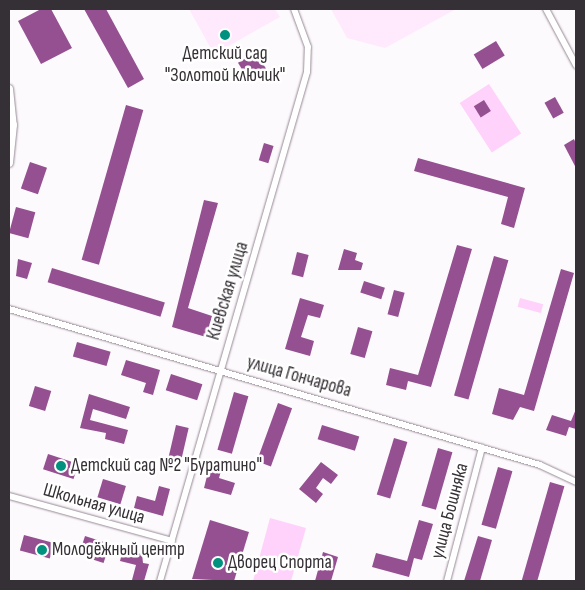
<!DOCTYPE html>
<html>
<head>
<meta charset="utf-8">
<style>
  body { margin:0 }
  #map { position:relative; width:585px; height:590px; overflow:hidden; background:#fdfafd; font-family:"Sofia Sans Condensed",sans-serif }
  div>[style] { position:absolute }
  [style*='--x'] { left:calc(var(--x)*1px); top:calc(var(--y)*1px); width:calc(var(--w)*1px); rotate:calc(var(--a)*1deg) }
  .built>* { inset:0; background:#ffe9fc }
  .green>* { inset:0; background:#fed2fa; transform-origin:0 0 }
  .building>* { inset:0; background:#955091; transform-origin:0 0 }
  .roads { filter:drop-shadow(0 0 1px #968995) drop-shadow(0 0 1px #968995) }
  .minor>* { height:6px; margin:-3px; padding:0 3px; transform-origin:3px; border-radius:3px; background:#fff }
  .tertiary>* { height:8px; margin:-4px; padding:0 4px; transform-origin:4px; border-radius:4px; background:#fff }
  .dots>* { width:14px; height:14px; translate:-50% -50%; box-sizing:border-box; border:2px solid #fff; border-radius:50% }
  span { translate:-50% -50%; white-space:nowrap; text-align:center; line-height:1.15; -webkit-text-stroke:5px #fff; paint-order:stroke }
  .poi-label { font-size:19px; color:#353035 }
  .left { translate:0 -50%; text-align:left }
  .street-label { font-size:19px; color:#353035 }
  .frame { position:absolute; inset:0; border:10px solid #353035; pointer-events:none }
</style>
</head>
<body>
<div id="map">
  <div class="built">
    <div style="clip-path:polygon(189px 9px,275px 9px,280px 17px,214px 54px)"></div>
    <div style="clip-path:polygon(331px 9px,456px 9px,385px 48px,347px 38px)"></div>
  </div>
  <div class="green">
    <div style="left:489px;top:84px;width:59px;height:35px;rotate:57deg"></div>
    <div style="left:520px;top:298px;width:24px;height:9px;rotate:15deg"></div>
    <div style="clip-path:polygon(270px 518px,306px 528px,291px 581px,253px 581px)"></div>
  </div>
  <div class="building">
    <div style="clip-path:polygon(41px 9px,51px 9px,72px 48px,41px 64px,18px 21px)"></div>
    <div style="clip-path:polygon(84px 9px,106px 9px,144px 79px,128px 88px)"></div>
    <div style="left:496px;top:41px;width:17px;height:26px;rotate:59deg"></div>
    <div style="left:256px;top:52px;width:23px;height:21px;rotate:59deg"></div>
    <div style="left:555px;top:97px;width:18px;height:12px;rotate:61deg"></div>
    <div style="left:484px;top:100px;width:13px;height:12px;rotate:58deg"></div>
    <div style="left:126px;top:105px;width:18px;height:161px;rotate:16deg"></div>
    <div style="clip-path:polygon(574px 139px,576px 144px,576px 168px,564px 145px)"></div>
    <div style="left:264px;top:143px;width:10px;height:18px;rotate:17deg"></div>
    <div style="clip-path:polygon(418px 158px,525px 188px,514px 228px,501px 224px,508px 197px,414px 171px)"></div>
    <div style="left:30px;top:162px;width:18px;height:28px;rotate:19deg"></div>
    <div style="clip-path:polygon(204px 200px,218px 203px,188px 308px,212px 316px,206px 337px,172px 327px)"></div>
    <div style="left:16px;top:207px;width:20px;height:27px;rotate:15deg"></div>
    <div style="clip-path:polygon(457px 245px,472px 249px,431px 387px,408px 381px,406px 390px,386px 385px,390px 368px,418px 375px)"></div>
    <div style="clip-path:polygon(344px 249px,357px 253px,355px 260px,363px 263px,361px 270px,338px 270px)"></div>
    <div style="left:297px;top:252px;width:12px;height:23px;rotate:14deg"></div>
    <div style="left:494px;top:256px;width:15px;height:145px;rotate:16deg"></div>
    <div style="clip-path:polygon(18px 259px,32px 263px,27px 279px,16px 276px)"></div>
    <div style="left:52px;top:268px;width:118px;height:15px;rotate:17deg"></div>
    <div style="clip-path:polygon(561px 269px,574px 273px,534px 411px,520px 407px,513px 420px,492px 414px,499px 388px,524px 395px)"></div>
    <div style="left:364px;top:281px;width:22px;height:12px;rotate:18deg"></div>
    <div style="left:394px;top:290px;width:11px;height:25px;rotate:15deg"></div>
    <div style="clip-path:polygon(300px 298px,324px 305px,320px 318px,308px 315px,301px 337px,314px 341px,310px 356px,285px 349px)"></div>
    <div style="left:358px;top:327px;width:15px;height:28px;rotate:16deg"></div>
    <div style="left:77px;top:342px;width:35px;height:15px;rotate:16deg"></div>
    <div style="clip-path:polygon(126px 360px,160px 370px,153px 395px,143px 392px,146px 383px,121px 375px)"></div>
    <div style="left:171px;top:374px;width:33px;height:17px;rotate:18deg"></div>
    <div style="left:35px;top:386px;width:17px;height:21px;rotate:17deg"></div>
    <div style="left:234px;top:392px;width:15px;height:60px;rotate:16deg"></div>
    <div style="clip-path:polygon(89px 394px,130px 407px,126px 419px,93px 409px,90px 420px,128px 430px,124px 444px,105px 439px,106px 433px,80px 428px)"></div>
    <div style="left:278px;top:403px;width:15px;height:62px;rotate:20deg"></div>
    <div style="clip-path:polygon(576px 409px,576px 429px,569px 427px,566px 436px,546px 430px,552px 415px,571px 421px)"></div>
    <div style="left:176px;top:425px;width:13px;height:39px;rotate:13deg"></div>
    <div style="left:322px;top:425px;width:39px;height:15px;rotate:17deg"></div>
    <div style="left:394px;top:438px;width:14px;height:59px;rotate:17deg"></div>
    <div style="left:438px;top:448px;width:15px;height:60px;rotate:16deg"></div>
    <div style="left:48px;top:454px;width:32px;height:16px;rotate:18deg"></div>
    <div style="clip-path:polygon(211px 460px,223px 464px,219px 478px,235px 483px,231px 495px,204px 488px)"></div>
    <div style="clip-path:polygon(321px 462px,338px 475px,331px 484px,323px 478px,316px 488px,323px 494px,316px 503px,299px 489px)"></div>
    <div style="left:498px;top:467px;width:15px;height:60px;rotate:16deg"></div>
    <div style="left:103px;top:479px;width:24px;height:19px;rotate:17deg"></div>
    <div style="left:550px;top:482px;width:15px;height:103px;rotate:16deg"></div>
    <div style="clip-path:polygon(159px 486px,170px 489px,163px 516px,134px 508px,137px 496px,155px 501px)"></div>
    <div style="clip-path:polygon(210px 520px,249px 532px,234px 581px,192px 579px)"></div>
    <div style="clip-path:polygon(419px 520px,433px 524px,422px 560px,414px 558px,409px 577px,372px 567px,376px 553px,407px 561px)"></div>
    <div style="left:24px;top:535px;width:31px;height:16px;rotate:15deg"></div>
    <div style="left:85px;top:536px;width:26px;height:20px;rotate:18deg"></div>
    <div style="clip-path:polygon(478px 536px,492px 540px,480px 581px,464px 581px)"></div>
    <div style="clip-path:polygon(123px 549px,142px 554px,143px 563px,149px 564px,144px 581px,132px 580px,136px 565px,120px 561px)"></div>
    <div style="clip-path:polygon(323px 552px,338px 557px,331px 581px,315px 581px)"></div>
  </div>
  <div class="roads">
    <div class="minor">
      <div style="--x:546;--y:9;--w:64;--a:61.8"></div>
      <div style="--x:9;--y:309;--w:553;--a:16.37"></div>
      <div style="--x:540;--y:465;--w:40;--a:25"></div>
      <div style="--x:9;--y:496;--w:169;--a:15.4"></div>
      <div style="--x:160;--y:581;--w:530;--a:-73.89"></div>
      <div style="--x:307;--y:72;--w:25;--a:-88"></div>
      <div style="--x:308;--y:47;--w:40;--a:-110.2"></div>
      <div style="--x:447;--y:581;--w:138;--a:-75.3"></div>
    </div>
    <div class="tertiary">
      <div style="--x:9;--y:89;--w:36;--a:84"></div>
      <div style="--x:13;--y:125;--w:38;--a:96"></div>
    </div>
  </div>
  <div class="dots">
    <div style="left:225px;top:35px;background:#00927f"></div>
    <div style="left:61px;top:466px;background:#00927f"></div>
    <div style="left:42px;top:550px;background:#00927f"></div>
    <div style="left:218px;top:563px;background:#00927f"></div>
  </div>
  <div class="poi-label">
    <span style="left:225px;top:65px">Детский сад<br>"Золотой ключик"</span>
    <span class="left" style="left:71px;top:466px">Детский сад №2 "Буратино"</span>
    <span class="left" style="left:52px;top:550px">Молодёжный центр</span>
    <span class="left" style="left:228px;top:563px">Дворец Спорта</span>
  </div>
  <div class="street-label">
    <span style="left:228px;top:291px;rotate:-73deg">Киевская улица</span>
    <span style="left:299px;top:377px;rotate:16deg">улица Гончарова</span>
    <span style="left:94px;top:504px;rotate:16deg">Школьная улица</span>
    <span style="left:450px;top:511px;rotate:-75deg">улица Бошняка</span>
  </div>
  <div class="frame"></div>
</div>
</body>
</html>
